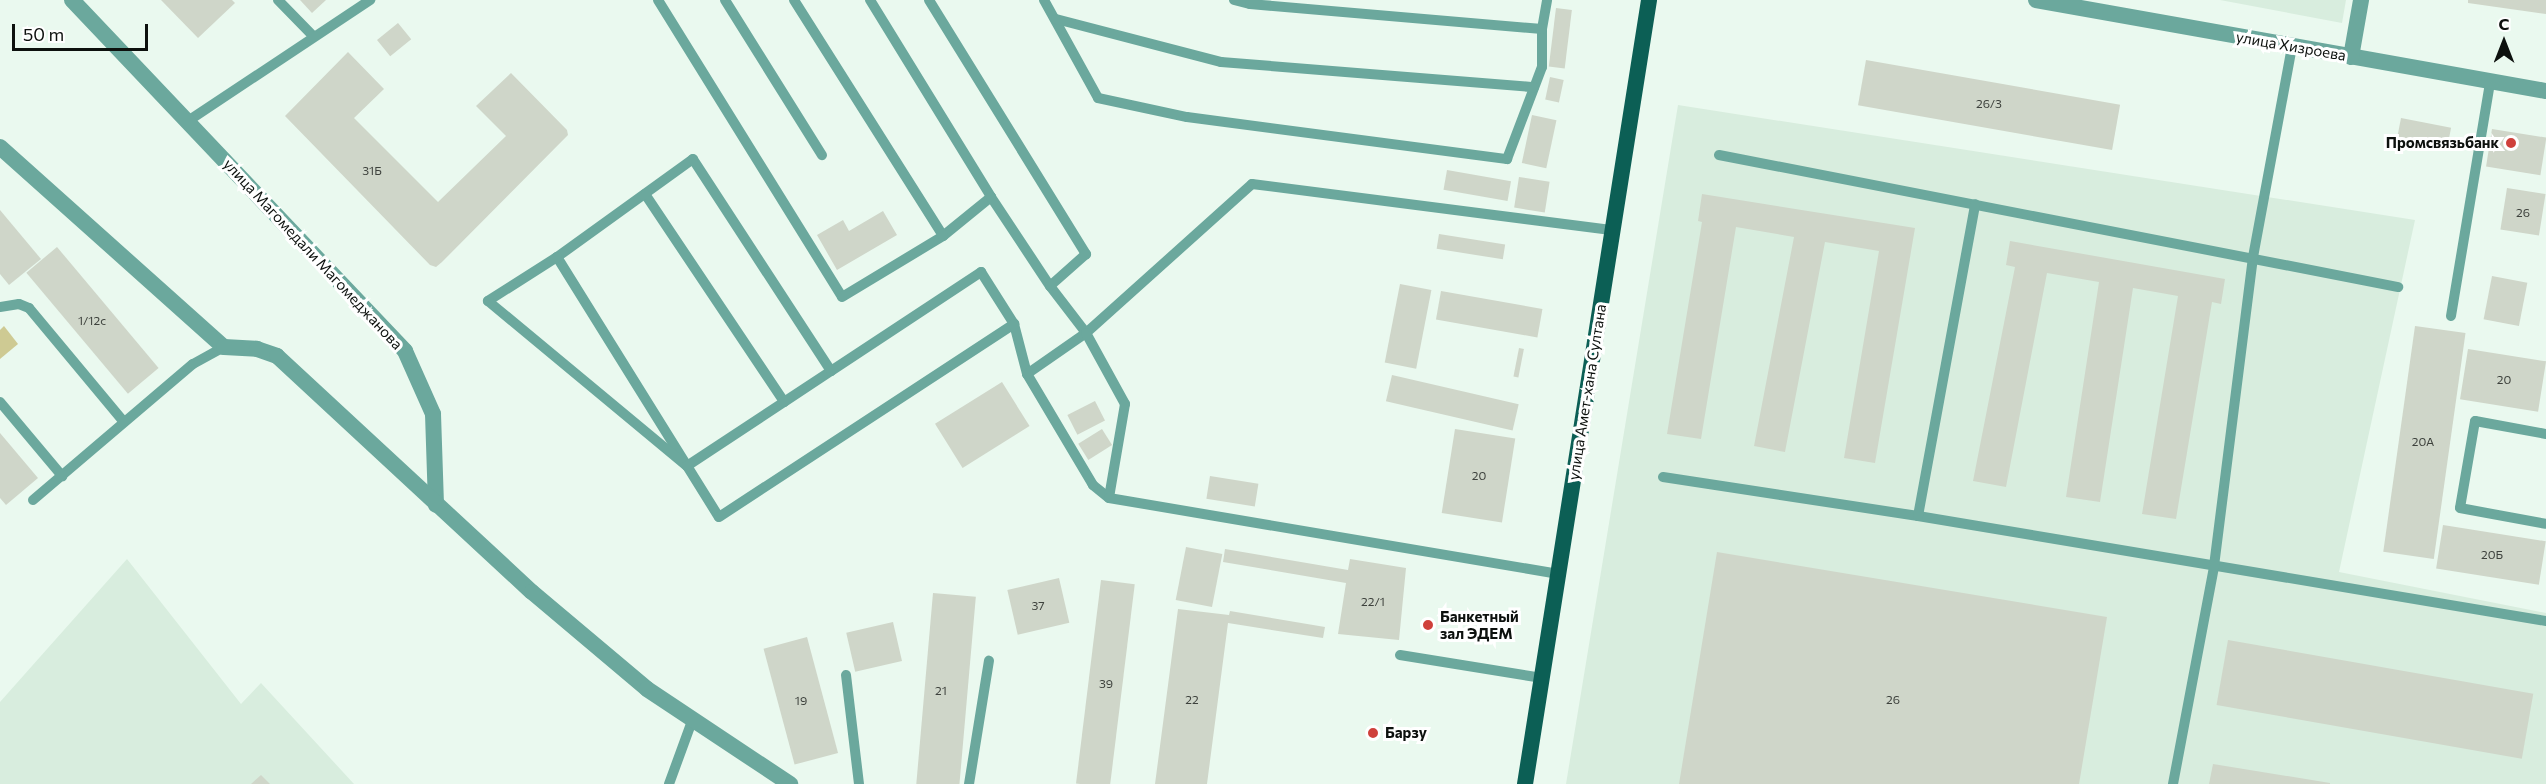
<!DOCTYPE html>
<html>
<head>
<meta charset="utf-8">
<style>
  body { margin:0 }
  #map { position:relative; width:2546px; height:784px; overflow:hidden; background:#eaf9ef; font-family:Commissioner,sans-serif }
  div>[style] { position:absolute }
  [style*='--x'] { left:calc(var(--x)*1px); top:calc(var(--y)*1px); width:calc(var(--w)*1px); rotate:calc(var(--a)*1deg) }
  .built>* { inset:0; background:#d8edde }
  .green>* { inset:0; background:#ceca93 }
  .building>* { inset:0; background:#cfd6c9; transform-origin:0 0 }
  .service>* { height:10px; margin:-5px; padding:0 5px; transform-origin:5px; border-radius:5px; background:#6ba89d }
  .minor>* { height:16px; margin:-8px; padding:0 8px; transform-origin:8px; border-radius:8px; background:#6ba89d }
  .primary>* { height:16px; margin:-8px; padding:0 8px; transform-origin:8px; border-radius:8px; background:#0c5f55 }
  .dots>* { width:16px; height:16px; translate:-50% -50%; box-sizing:border-box; border:3px solid #fff; border-radius:50% }
  span { translate:-50% -50%; white-space:nowrap; text-align:center; line-height:1.15; -webkit-text-stroke:6px #fff; paint-order:stroke }
  .number-label { font-size:12px; color:#3e423d }
  .number-label span { -webkit-text-stroke-width:0 }
  .street-label { font-size:15px; color:#0d110e }
  .poi-label { font-size:15px; color:#0d110e; font-weight:700 }
  .right { translate:-100% -50%; text-align:right }
  .left { translate:0 -50%; text-align:left }
  .north { position:absolute; left:2474px; top:12px; width:60px; height:60px; -webkit-text-stroke:4px #fff; paint-order:stroke; rotate:0deg; font-size:16px; font-weight:700; line-height:24px; text-align:center; color:#0d110e }
  .north::after { content:''; display:block; margin:auto; width:21px; height:27px; background:#0d110e; clip-path:polygon(50% 0,100% 100%,50% 72%,0 100%) }
  .scale { position:absolute; left:12px; top:24px; width:136px; height:27px; box-sizing:border-box; border:3px solid #0d110e; border-top:0; padding-left:8px; font-size:18px; line-height:21px; white-space:nowrap; color:#0d110e; -webkit-text-stroke:4px #fff; paint-order:stroke }
</style>
</head>
<body>
<div id="map">
  <div class="built">
    <div style="clip-path:polygon(2220px 0,2346px 0,2342px 23px)"></div>
    <div style="clip-path:polygon(1678px 105px,2415px 220px,2339px 572px,2546px 613px,2546px 784px,1566px 784px)"></div>
    <div style="clip-path:polygon(127px 559px,241px 704px,261px 683px,354px 784px,0 784px,0 702px)"></div>
  </div>
  <div class="green">
    <div style="clip-path:polygon(4px 326px,18px 344px,0 359px,0 330px)"></div>
  </div>
  <div class="building">
    <div style="clip-path:polygon(161px 0,232px 0,235px 3px,198px 38px)"></div>
    <div style="clip-path:polygon(300px 0,326px 0,312px 13px)"></div>
    <div style="clip-path:polygon(2468px 0,2546px 0,2546px 14px,2468px 3px)"></div>
    <div style="left:1556px;top:8px;width:16px;height:59px;rotate:7deg"></div>
    <div style="left:398px;top:23px;width:21px;height:27px;rotate:51deg"></div>
    <div style="clip-path:polygon(348px 52px,384px 89px,354px 118px,438px 202px,506px 136px,476px 106px,511px 73px,567px 130px,568px 135px,442px 262px,436px 267px,430px 265px,285px 116px)"></div>
    <div style="left:1866px;top:60px;width:258px;height:46px;rotate:10deg"></div>
    <div style="left:1550px;top:77px;width:14px;height:23px;rotate:12deg"></div>
    <div style="left:1532px;top:115px;width:25px;height:49px;rotate:12deg"></div>
    <div style="left:2401px;top:118px;width:51px;height:19px;rotate:11deg"></div>
    <div style="left:2492px;top:129px;width:55px;height:38px;rotate:9deg"></div>
    <div style="left:1447px;top:170px;width:65px;height:20px;rotate:10deg"></div>
    <div style="left:1519px;top:177px;width:31px;height:31px;rotate:9deg"></div>
    <div style="left:2507px;top:188px;width:39px;height:42px;rotate:9deg"></div>
    <div style="clip-path:polygon(1702px 194px,1915px 228px,1875px 463px,1844px 458px,1879px 251px,1825px 242px,1785px 452px,1754px 446px,1794px 237px,1736px 227px,1701px 439px,1667px 434px,1702px 222px,1698px 221px)"></div>
    <div style="clip-path:polygon(0 210px,41px 259px,9px 285px,0 274px)"></div>
    <div style="clip-path:polygon(883px 211px,897px 235px,837px 270px,817px 235px,843px 220px,849px 231px)"></div>
    <div style="left:1439px;top:234px;width:67px;height:15px;rotate:9deg"></div>
    <div style="clip-path:polygon(2010px 241px,2225px 279px,2221px 304px,2212px 302px,2176px 519px,2142px 514px,2178px 296px,2133px 288px,2100px 502px,2066px 497px,2099px 282px,2047px 273px,2006px 487px,1973px 481px,2015px 267px,2006px 265px)"></div>
    <div style="left:57px;top:247px;width:158px;height:40px;rotate:50deg"></div>
    <div style="left:2492px;top:276px;width:36px;height:44px;rotate:11deg"></div>
    <div style="left:1400px;top:284px;width:32px;height:80px;rotate:11deg"></div>
    <div style="left:1441px;top:291px;width:103px;height:29px;rotate:10deg"></div>
    <div style="left:2415px;top:326px;width:51px;height:228px;rotate:8deg"></div>
    <div style="left:1519px;top:348px;width:5px;height:29px;rotate:11deg"></div>
    <div style="left:2468px;top:349px;width:79px;height:51px;rotate:9deg"></div>
    <div style="left:1392px;top:375px;width:130px;height:27px;rotate:13deg"></div>
    <div style="left:1002px;top:382px;width:52px;height:79px;rotate:58deg"></div>
    <div style="left:1095px;top:401px;width:22px;height:31px;rotate:63deg"></div>
    <div style="left:1102px;top:429px;width:19px;height:28px;rotate:58deg"></div>
    <div style="left:1455px;top:429px;width:61px;height:85px;rotate:9deg"></div>
    <div style="clip-path:polygon(0 433px,38px 478px,6px 505px,0 498px)"></div>
    <div style="left:1210px;top:476px;width:49px;height:23px;rotate:9deg"></div>
    <div style="left:2443px;top:525px;width:104px;height:44px;rotate:9deg"></div>
    <div style="left:1186px;top:547px;width:37px;height:54px;rotate:11deg"></div>
    <div style="clip-path:polygon(1225px 549px,1348px 570px,1350px 559px,1406px 568px,1399px 640px,1338px 634px,1346px 583px,1223px 562px)"></div>
    <div style="clip-path:polygon(1717px 552px,2107px 617px,2079px 784px,1679px 784px)"></div>
    <div style="left:1059px;top:578px;width:46px;height:53px;rotate:77deg"></div>
    <div style="left:1101px;top:580px;width:34px;height:205px;rotate:7deg"></div>
    <div style="left:933px;top:593px;width:43px;height:193px;rotate:5deg"></div>
    <div style="clip-path:polygon(1178px 609px,1229px 615px,1230px 611px,1325px 627px,1323px 638px,1228px 623px,1207px 784px,1155px 784px)"></div>
    <div style="left:893px;top:622px;width:40px;height:48px;rotate:77deg"></div>
    <div style="left:807px;top:637px;width:120px;height:45px;rotate:75deg"></div>
    <div style="left:2228px;top:640px;width:310px;height:66px;rotate:10deg"></div>
    <div style="clip-path:polygon(2213px 764px,2330px 783px,2330px 784px,2209px 784px)"></div>
    <div style="clip-path:polygon(261px 775px,270px 784px,251px 784px)"></div>
  </div>
  <div class="service">
    <div style="--x:278;--y:0;--w:50;--a:45.8"></div>
    <div style="--x:658;--y:0;--w:349;--a:58.2"></div>
    <div style="--x:842;--y:297;--w:118;--a:-31.1"></div>
    <div style="--x:943;--y:236;--w:62;--a:-39.1"></div>
    <div style="--x:725;--y:0;--w:183;--a:58"></div>
    <div style="--x:794;--y:0;--w:279;--a:57.7"></div>
    <div style="--x:870;--y:0;--w:231;--a:58.4"></div>
    <div style="--x:991;--y:197;--w:107;--a:56.5"></div>
    <div style="--x:1050;--y:286;--w:59;--a:52.5"></div>
    <div style="--x:1086;--y:333;--w:223;--a:-41.9"></div>
    <div style="--x:1252;--y:184;--w:364;--a:7.3"></div>
    <div style="--x:929;--y:0;--w:299;--a:58.3"></div>
    <div style="--x:1086;--y:254;--w:48;--a:138.4"></div>
    <div style="--x:1044;--y:0;--w:112;--a:61.1"></div>
    <div style="--x:1098;--y:98;--w:91;--a:12.1"></div>
    <div style="--x:1187;--y:117;--w:323;--a:7.5"></div>
    <div style="--x:1507;--y:159;--w:98;--a:-69.2"></div>
    <div style="--x:1542;--y:67;--w:38;--a:-90"></div>
    <div style="--x:1542;--y:29;--w:29;--a:-80"></div>
    <div style="--x:1234;--y:0;--w:16;--a:14"></div>
    <div style="--x:1250;--y:4;--w:293;--a:4.9"></div>
    <div style="--x:1056;--y:19;--w:171;--a:14.6"></div>
    <div style="--x:1221;--y:62;--w:314;--a:4.6"></div>
    <div style="--x:188;--y:121;--w:219;--a:-33.6"></div>
    <div style="--x:1719;--y:155;--w:692;--a:11"></div>
    <div style="--x:645;--y:194;--w:250;--a:56.2"></div>
    <div style="--x:557;--y:257;--w:306;--a:58.1"></div>
    <div style="--x:719;--y:517;--w:353;--a:-33.2"></div>
    <div style="--x:0;--y:307;--w:19;--a:-9"></div>
    <div style="--x:19;--y:304;--w:11;--a:22"></div>
    <div style="--x:29;--y:308;--w:148;--a:50.2"></div>
    <div style="--x:2451;--y:316;--w:237;--a:-80.5"></div>
    <div style="--x:831;--y:371;--w:253;--a:-123.1"></div>
    <div style="--x:693;--y:159;--w:168;--a:144.2"></div>
    <div style="--x:557;--y:257;--w:82;--a:147.5"></div>
    <div style="--x:488;--y:301;--w:259;--a:39.7"></div>
    <div style="--x:687;--y:466;--w:116;--a:-33.4"></div>
    <div style="--x:784;--y:402;--w:56;--a:-33.4"></div>
    <div style="--x:831;--y:371;--w:180;--a:-33.4"></div>
    <div style="--x:981;--y:272;--w:62;--a:57.6"></div>
    <div style="--x:1014;--y:324;--w:52;--a:75.4"></div>
    <div style="--x:0;--y:402;--w:97;--a:50"></div>
    <div style="--x:2546;--y:434;--w:72;--a:-169.6"></div>
    <div style="--x:2475;--y:421;--w:88;--a:99.8"></div>
    <div style="--x:2460;--y:508;--w:87;--a:10.5"></div>
    <div style="--x:1663;--y:477;--w:258;--a:8.7"></div>
    <div style="--x:1918;--y:516;--w:637;--a:9.49"></div>
    <div style="--x:1109;--y:498;--w:21;--a:-141"></div>
    <div style="--x:1093;--y:485;--w:129;--a:-120.7"></div>
    <div style="--x:1027;--y:374;--w:72;--a:-34.8"></div>
    <div style="--x:1086;--y:333;--w:81;--a:61.2"></div>
    <div style="--x:1125;--y:404;--w:95;--a:99.7"></div>
    <div style="--x:1109;--y:498;--w:456;--a:9.6"></div>
    <div style="--x:33;--y:500;--w:210;--a:-40.4"></div>
    <div style="--x:193;--y:364;--w:35;--a:-29"></div>
    <div style="--x:1918;--y:516;--w:317;--a:-79.6"></div>
    <div style="--x:1400;--y:655;--w:144;--a:9.2"></div>
    <div style="--x:846;--y:675;--w:110;--a:83.2"></div>
    <div style="--x:669;--y:784;--w:67;--a:-69.9"></div>
    <div style="--x:969;--y:784;--w:125;--a:-80.8"></div>
    <div style="--x:2173;--y:784;--w:222;--a:-79.3"></div>
    <div style="--x:2214;--y:566;--w:311;--a:-82.8"></div>
    <div style="--x:2253;--y:257;--w:215;--a:-79.5"></div>
  </div>
  <div class="minor">
    <div style="--x:72;--y:0;--w:484;--a:46.5"></div>
    <div style="--x:405;--y:351;--w:69;--a:66"></div>
    <div style="--x:433;--y:414;--w:91;--a:88.1"></div>
    <div style="--x:2036;--y:0;--w:518;--a:10.12"></div>
    <div style="--x:2351;--y:57;--w:58;--a:-80"></div>
    <div style="--x:0;--y:147;--w:300;--a:41.8"></div>
    <div style="--x:224;--y:347;--w:33;--a:3"></div>
    <div style="--x:257;--y:349;--w:21;--a:19"></div>
    <div style="--x:277;--y:356;--w:347;--a:42.8"></div>
    <div style="--x:532;--y:592;--w:150;--a:40.1"></div>
    <div style="--x:647;--y:689;--w:172;--a:33.6"></div>
  </div>
  <div class="primary">
    <div style="--x:1525;--y:784;--w:794;--a:-81.01"></div>
  </div>
  <div class="dots">
    <div style="left:2511px;top:143px;background:#cf403b"></div>
    <div style="left:1428px;top:625px;background:#cf403b"></div>
    <div style="left:1373px;top:733px;background:#cf403b"></div>
  </div>
  <div class="number-label">
    <span style="left:1989px;top:104px">26/3</span>
    <span style="left:372px;top:171px">31Б</span>
    <span style="left:2523px;top:213px">26</span>
    <span style="left:92px;top:321px">1/12с</span>
    <span style="left:2504px;top:380px">20</span>
    <span style="left:2423px;top:442px">20А</span>
    <span style="left:1479px;top:476px">20</span>
    <span style="left:2492px;top:555px">20Б</span>
    <span style="left:1373px;top:602px">22/1</span>
    <span style="left:1038px;top:606px">37</span>
    <span style="left:1106px;top:684px">39</span>
    <span style="left:941px;top:691px">21</span>
    <span style="left:1192px;top:700px">22</span>
    <span style="left:1893px;top:700px">26</span>
    <span style="left:801px;top:701px">19</span>
  </div>
  <div class="street-label">
    <span style="left:2291px;top:46px;rotate:10deg">улица Хизроева</span>
    <span style="left:313px;top:254px;rotate:47deg">улица Магомедали Магомеджановa</span>
    <span style="left:1587px;top:392px;rotate:-81deg">улица Амет-хана Султана</span>
  </div>
  <div class="poi-label">
    <span class="right" style="left:2499px;top:143px">Промсвязьбанк</span>
    <span class="left" style="left:1440px;top:625px">Банкетный<br>зал ЭДЕМ</span>
    <span class="left" style="left:1385px;top:733px">Барзу</span>
  </div>
  <div class="north">С</div>
  <div class="scale">50 m</div>
</div>
</body>
</html>
